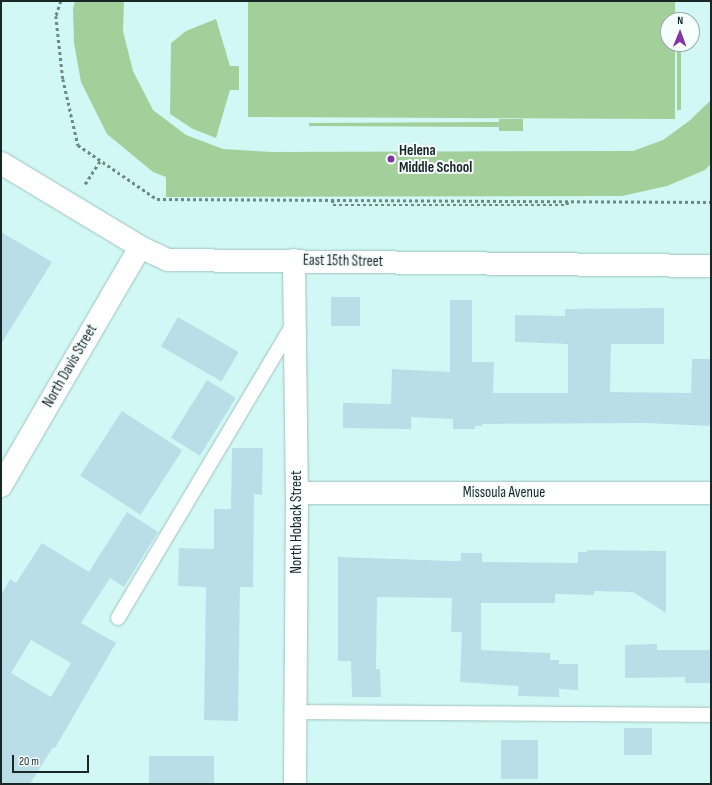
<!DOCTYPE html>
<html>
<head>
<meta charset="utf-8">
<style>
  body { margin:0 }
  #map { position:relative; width:712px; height:785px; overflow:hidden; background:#d2f8f5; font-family:"Sofia Sans Condensed",sans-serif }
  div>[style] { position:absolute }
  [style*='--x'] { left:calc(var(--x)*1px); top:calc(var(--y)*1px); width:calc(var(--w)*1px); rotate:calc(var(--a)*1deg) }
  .green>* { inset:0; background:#a3cf9b; transform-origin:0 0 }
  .building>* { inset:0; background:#badee7; transform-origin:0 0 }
  .path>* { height:2.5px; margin-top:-1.25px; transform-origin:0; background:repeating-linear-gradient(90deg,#6e8886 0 3px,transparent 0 6px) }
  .roads { filter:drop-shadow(0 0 1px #9dc2bf) drop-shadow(0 0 1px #9dc2bf) }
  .service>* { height:14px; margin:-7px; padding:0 7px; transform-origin:7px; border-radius:7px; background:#fff }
  .minor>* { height:22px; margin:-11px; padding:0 11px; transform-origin:11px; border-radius:11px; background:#fff }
  .dots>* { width:11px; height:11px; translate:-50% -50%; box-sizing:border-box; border:2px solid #f7fefe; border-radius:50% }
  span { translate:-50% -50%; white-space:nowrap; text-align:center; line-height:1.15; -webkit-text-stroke:4px #f7fefe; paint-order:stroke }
  .poi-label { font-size:15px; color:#182726; font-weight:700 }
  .left { translate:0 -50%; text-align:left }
  .street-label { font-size:15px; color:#182726 }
  .frame { position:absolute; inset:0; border:2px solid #182726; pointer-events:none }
  .north { position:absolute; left:660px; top:12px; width:40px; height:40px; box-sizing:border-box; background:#f7fefe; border:1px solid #9ea8a8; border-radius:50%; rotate:1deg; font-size:11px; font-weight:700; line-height:16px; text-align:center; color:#182726 }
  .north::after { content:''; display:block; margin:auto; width:14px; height:18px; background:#8234a5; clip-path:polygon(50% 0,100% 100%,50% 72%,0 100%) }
  .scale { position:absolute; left:12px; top:755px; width:77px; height:18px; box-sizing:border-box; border:2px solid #182726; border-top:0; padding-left:5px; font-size:12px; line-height:14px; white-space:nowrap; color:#182726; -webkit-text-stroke:3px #f7fefe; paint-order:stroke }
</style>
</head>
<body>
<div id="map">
  <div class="green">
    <div style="clip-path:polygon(75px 1px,124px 1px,123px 31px,133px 71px,153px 110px,186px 135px,223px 149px,272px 152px,633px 151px,663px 140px,689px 121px,711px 100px,711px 164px,705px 170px,667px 186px,622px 196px,166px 197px,166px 177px,153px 172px,107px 134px,81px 82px,74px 43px,73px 9px)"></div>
    <div style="clip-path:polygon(248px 1px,675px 1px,675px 20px,668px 20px,668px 44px,675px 44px,675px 119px,248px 117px)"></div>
    <div style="clip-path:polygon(216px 19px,230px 66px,239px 66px,239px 90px,230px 90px,216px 138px,193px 129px,170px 114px,171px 43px,186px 31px)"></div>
    <div style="left:677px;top:44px;width:4px;height:66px"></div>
    <div style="clip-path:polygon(499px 119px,523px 119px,523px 131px,499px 131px,499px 127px,309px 126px,309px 123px,499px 122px)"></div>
  </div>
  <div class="building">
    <div style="clip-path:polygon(1px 232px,52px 262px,1px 344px)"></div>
    <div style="left:331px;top:297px;width:29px;height:29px"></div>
    <div style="clip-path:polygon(450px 300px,472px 300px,472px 362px,494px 362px,493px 393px,568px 393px,568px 344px,515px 342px,515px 315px,565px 316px,565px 309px,664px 308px,664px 344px,611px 344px,610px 392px,691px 393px,692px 359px,711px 359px,711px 426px,646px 423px,482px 424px,482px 426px,475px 426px,475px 429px,453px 429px,453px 419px,411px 417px,411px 429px,343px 428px,343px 403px,391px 404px,392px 369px,450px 372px)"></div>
    <div style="left:178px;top:317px;width:70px;height:34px;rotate:30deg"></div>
    <div style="left:207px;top:380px;width:34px;height:68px;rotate:32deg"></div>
    <div style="left:122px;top:411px;width:72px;height:77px;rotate:33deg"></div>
    <div style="clip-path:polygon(232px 448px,263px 448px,262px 495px,254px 494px,253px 587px,240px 587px,238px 721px,204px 720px,206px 587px,178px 586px,179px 548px,214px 549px,214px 509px,231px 509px)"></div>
    <div style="clip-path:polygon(evenodd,127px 512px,158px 532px,124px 587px,110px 578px,81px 623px,116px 643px,55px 748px,53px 747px,30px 784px,1px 784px,1px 595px,10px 579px,16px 583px,42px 543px,89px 572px,127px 512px,31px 640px,71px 663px,51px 697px,11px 673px,31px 640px)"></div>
    <div style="clip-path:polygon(587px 550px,666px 551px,666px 613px,633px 592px,594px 591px,594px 595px,555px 594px,555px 603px,481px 603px,481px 650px,550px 653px,550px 660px,559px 660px,559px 664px,578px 664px,578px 690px,559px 689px,559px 697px,518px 696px,519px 686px,460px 682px,462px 632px,451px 632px,452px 598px,377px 597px,376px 669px,380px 669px,381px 697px,352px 697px,351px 661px,338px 661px,338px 557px,452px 561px,461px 561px,461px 553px,482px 553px,482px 562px,578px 563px,578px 552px,587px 552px)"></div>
    <div style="clip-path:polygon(657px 644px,657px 650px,711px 650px,711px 683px,685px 683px,685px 677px,625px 678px,625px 645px)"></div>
    <div style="left:624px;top:728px;width:28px;height:27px"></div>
    <div style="left:501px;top:740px;width:37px;height:39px"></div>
    <div style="left:149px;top:756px;width:65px;height:28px"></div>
  </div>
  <div class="path">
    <div style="--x:61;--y:1;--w:16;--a:108"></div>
    <div style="--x:56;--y:16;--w:63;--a:83.7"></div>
    <div style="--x:63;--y:79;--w:68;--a:77.2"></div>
    <div style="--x:78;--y:145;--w:96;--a:34.4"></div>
    <div style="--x:157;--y:199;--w:554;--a:0.31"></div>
    <div style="--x:85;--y:184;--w:27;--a:-57"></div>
    <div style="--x:333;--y:200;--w:5;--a:90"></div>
    <div style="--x:333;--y:205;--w:234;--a:0"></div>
    <div style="--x:567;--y:205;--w:4;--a:-90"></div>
  </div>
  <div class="roads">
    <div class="service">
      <div style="--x:118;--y:618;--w:344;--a:-59.2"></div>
      <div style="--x:296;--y:712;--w:415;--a:0.4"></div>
    </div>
    <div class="minor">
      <div style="--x:1;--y:163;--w:162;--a:31.1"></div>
      <div style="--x:140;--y:247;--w:31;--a:25"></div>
      <div style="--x:168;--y:260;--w:543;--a:0.63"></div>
      <div style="--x:294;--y:260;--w:233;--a:89.3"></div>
      <div style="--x:297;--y:493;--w:291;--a:90.4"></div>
      <div style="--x:1;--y:486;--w:276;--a:-59.8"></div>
      <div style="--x:297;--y:493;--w:414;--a:0"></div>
    </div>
  </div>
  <div class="dots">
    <div style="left:391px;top:159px;background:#8234a5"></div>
  </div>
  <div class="poi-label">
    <span class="left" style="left:399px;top:159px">Helena<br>Middle School</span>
  </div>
  <div class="street-label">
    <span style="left:343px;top:261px;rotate:1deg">East 15th Street</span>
    <span style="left:70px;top:366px;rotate:-60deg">North Davis Street</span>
    <span style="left:504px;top:493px">Missoula Avenue</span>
    <span style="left:297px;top:522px;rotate:-90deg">North Hoback Street</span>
  </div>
  <div class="frame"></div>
  <div class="north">N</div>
  <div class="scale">20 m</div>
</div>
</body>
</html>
